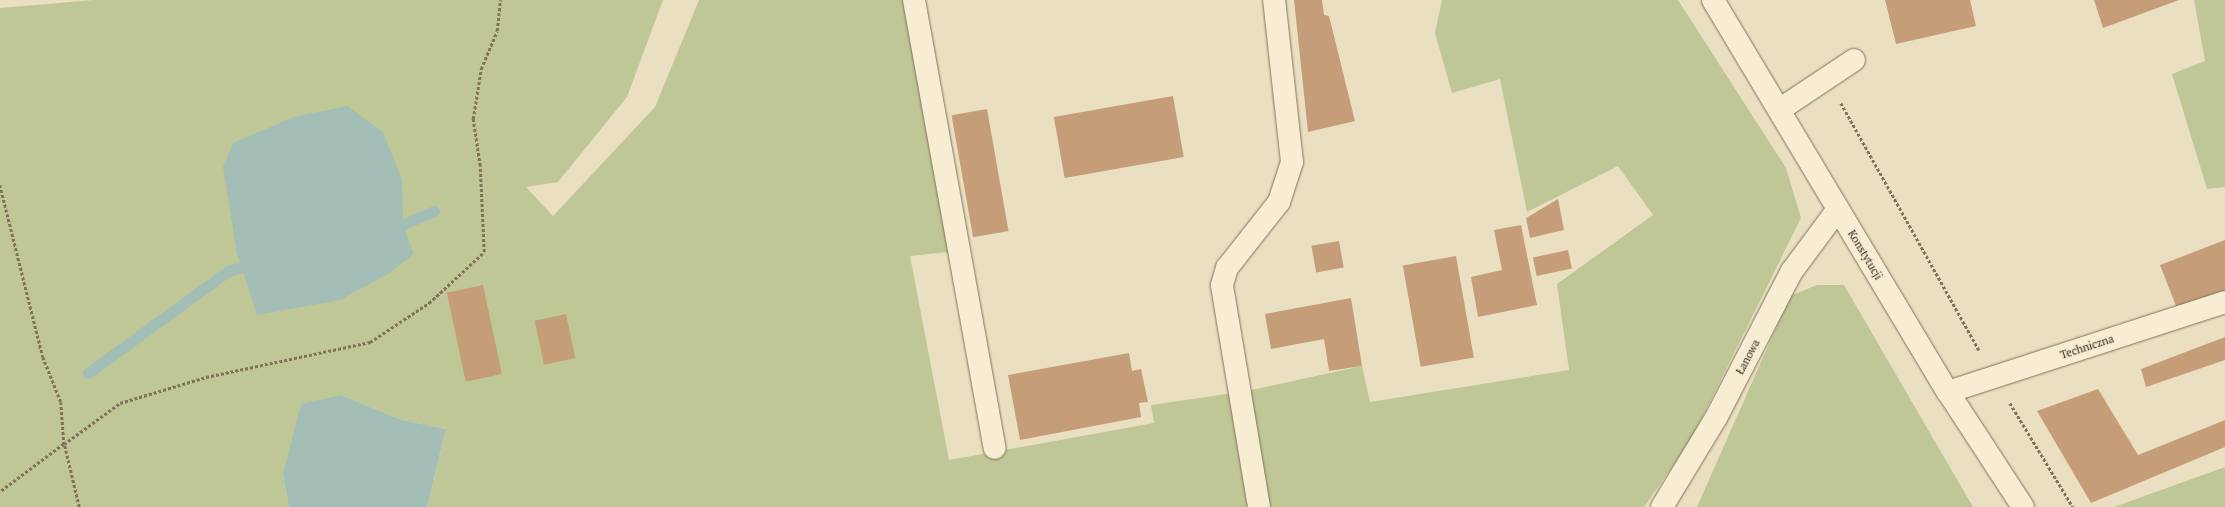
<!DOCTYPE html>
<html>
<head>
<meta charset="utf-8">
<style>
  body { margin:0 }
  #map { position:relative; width:2225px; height:507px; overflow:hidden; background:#eae0c1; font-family:"PT Serif",serif }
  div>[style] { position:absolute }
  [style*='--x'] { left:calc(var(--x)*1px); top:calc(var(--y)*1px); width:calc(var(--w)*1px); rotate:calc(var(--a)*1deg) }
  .green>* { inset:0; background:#bfc796 }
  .water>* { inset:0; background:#a3bdb7 }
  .stream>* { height:11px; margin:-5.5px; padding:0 5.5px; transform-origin:5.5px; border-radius:5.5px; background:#a3bdb7 }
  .building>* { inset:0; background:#c69d79; transform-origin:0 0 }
  .path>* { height:2.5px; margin-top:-1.25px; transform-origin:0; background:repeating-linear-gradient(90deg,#82725a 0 3px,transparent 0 5px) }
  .roads { filter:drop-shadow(0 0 1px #82725a) drop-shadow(0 0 1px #82725a) }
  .minor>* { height:22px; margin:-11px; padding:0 11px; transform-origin:11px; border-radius:11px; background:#f6edd3 }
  span { translate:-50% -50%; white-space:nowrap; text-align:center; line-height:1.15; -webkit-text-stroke:3px #f2ead0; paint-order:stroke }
  .street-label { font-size:11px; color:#33291d }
</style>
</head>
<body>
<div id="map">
  <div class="green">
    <div style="clip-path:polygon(93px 0,663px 0,627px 97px,558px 182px,526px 187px,553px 216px,655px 107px,699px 0,903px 0,948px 252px,910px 256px,949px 460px,1154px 423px,1151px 405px,1247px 391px,1362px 366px,1370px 402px,1569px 370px,1557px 284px,1653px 215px,1618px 166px,1527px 212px,1500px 79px,1452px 93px,1435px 33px,1442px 0,1678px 0,1786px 168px,1801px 218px,1691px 440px,1644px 507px,427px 507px,446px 429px,402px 420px,341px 395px,283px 475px,289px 507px,0 507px,0 8px)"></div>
    <div style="clip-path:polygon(2194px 0,2225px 0,2225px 187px,2207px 189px,2172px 74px,2205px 61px)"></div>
    <div style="clip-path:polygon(1817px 285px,1844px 285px,1973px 507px,1697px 507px,1790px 296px)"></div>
    <div style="clip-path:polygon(2225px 467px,2225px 507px,2114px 507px)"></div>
  </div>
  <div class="water">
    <div style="clip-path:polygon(347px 106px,383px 132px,402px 180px,403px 226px,414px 254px,388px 274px,340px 300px,257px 315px,237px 253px,223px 167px,233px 143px,294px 117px)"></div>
    <div style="clip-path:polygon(341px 395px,402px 420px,446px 429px,427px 507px,289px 507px,283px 475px,301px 404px)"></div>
  </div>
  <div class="stream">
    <div style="--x:390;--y:230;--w:48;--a:-23.4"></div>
    <div style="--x:88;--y:373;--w:173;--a:-36.1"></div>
    <div style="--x:228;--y:271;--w:28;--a:-15"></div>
  </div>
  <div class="building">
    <div style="clip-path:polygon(1294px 0,1322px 0,1324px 15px,1329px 16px,1355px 121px,1308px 132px)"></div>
    <div style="clip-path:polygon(1885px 0,1970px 0,1976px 26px,1896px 44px)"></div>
    <div style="clip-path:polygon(2094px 0,2179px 0,2103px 28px)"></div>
    <div style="left:1173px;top:96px;width:62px;height:121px;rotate:80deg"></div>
    <div style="left:987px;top:109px;width:124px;height:36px;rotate:80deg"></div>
    <div style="clip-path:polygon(1558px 199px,1564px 230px,1530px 238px,1526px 218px)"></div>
    <div style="clip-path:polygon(1521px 225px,1537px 305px,1478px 317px,1471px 277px,1502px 270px,1494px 230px)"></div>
    <div style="clip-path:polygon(2225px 240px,2225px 301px,2180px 316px,2160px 265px)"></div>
    <div style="left:1339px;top:241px;width:27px;height:28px;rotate:80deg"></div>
    <div style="left:1568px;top:250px;width:19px;height:36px;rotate:78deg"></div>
    <div style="left:1456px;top:256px;width:103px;height:54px;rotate:80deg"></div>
    <div style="left:483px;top:285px;width:91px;height:37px;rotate:78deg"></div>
    <div style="clip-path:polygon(1351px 298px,1362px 366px,1329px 371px,1324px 339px,1271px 349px,1265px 314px)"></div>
    <div style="left:566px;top:314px;width:45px;height:32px;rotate:78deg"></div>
    <div style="clip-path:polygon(2225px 337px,2225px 360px,2146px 387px,2141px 369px)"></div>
    <div style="clip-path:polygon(1129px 353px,1132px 371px,1141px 369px,1148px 402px,1139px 403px,1141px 417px,1020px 440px,1008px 375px)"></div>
    <div style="clip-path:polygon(2098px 389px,2138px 455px,2225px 420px,2225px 447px,2091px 503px,2037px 411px)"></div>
  </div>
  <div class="path">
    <div style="--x:1841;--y:103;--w:283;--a:60.8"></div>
    <div style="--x:0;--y:185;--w:177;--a:76"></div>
    <div style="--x:43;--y:357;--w:48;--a:68.2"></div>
    <div style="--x:61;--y:402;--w:42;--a:85.9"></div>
    <div style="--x:64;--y:444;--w:80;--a:143.1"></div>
    <div style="--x:2010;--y:403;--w:122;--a:58.8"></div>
    <div style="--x:79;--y:507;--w:65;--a:-103.4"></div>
    <div style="--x:64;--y:444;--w:69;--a:-36.2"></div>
    <div style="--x:120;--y:403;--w:90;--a:-16.8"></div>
    <div style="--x:206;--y:377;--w:168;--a:-12"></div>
    <div style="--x:370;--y:342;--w:71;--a:-33.5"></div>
    <div style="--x:429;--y:303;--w:75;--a:-42.8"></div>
    <div style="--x:484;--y:252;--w:86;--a:-92.7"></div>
    <div style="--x:480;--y:166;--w:48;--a:-98.5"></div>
    <div style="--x:473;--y:119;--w:51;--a:-80.9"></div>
    <div style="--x:481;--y:69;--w:41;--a:-67.2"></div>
    <div style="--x:497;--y:31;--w:31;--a:-84"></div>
  </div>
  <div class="roads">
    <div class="minor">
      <div style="--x:914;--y:0;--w:455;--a:79.8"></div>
      <div style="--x:1713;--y:0;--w:457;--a:59.1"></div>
      <div style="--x:1948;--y:392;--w:137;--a:56.9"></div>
      <div style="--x:1779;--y:110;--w:90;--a:-33.7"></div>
      <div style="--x:1948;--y:392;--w:291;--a:-18"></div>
      <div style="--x:1259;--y:507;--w:225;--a:-99.5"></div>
      <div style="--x:1222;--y:285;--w:18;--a:-74"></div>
      <div style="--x:1227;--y:268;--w:84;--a:-51.8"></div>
      <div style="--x:1279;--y:202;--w:42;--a:-72"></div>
      <div style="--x:1292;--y:162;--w:163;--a:-96.3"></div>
      <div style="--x:1662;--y:507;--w:104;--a:-58.8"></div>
      <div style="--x:1716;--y:418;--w:165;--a:-62.7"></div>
      <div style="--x:1792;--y:271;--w:77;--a:-53.4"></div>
    </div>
  </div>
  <div class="street-label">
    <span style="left:1865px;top:255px;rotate:59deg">Konstytucji</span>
    <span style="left:2087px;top:347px;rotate:-18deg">Techniczna</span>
    <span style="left:1748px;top:357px;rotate:-62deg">Łanowa</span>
  </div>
</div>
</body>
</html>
